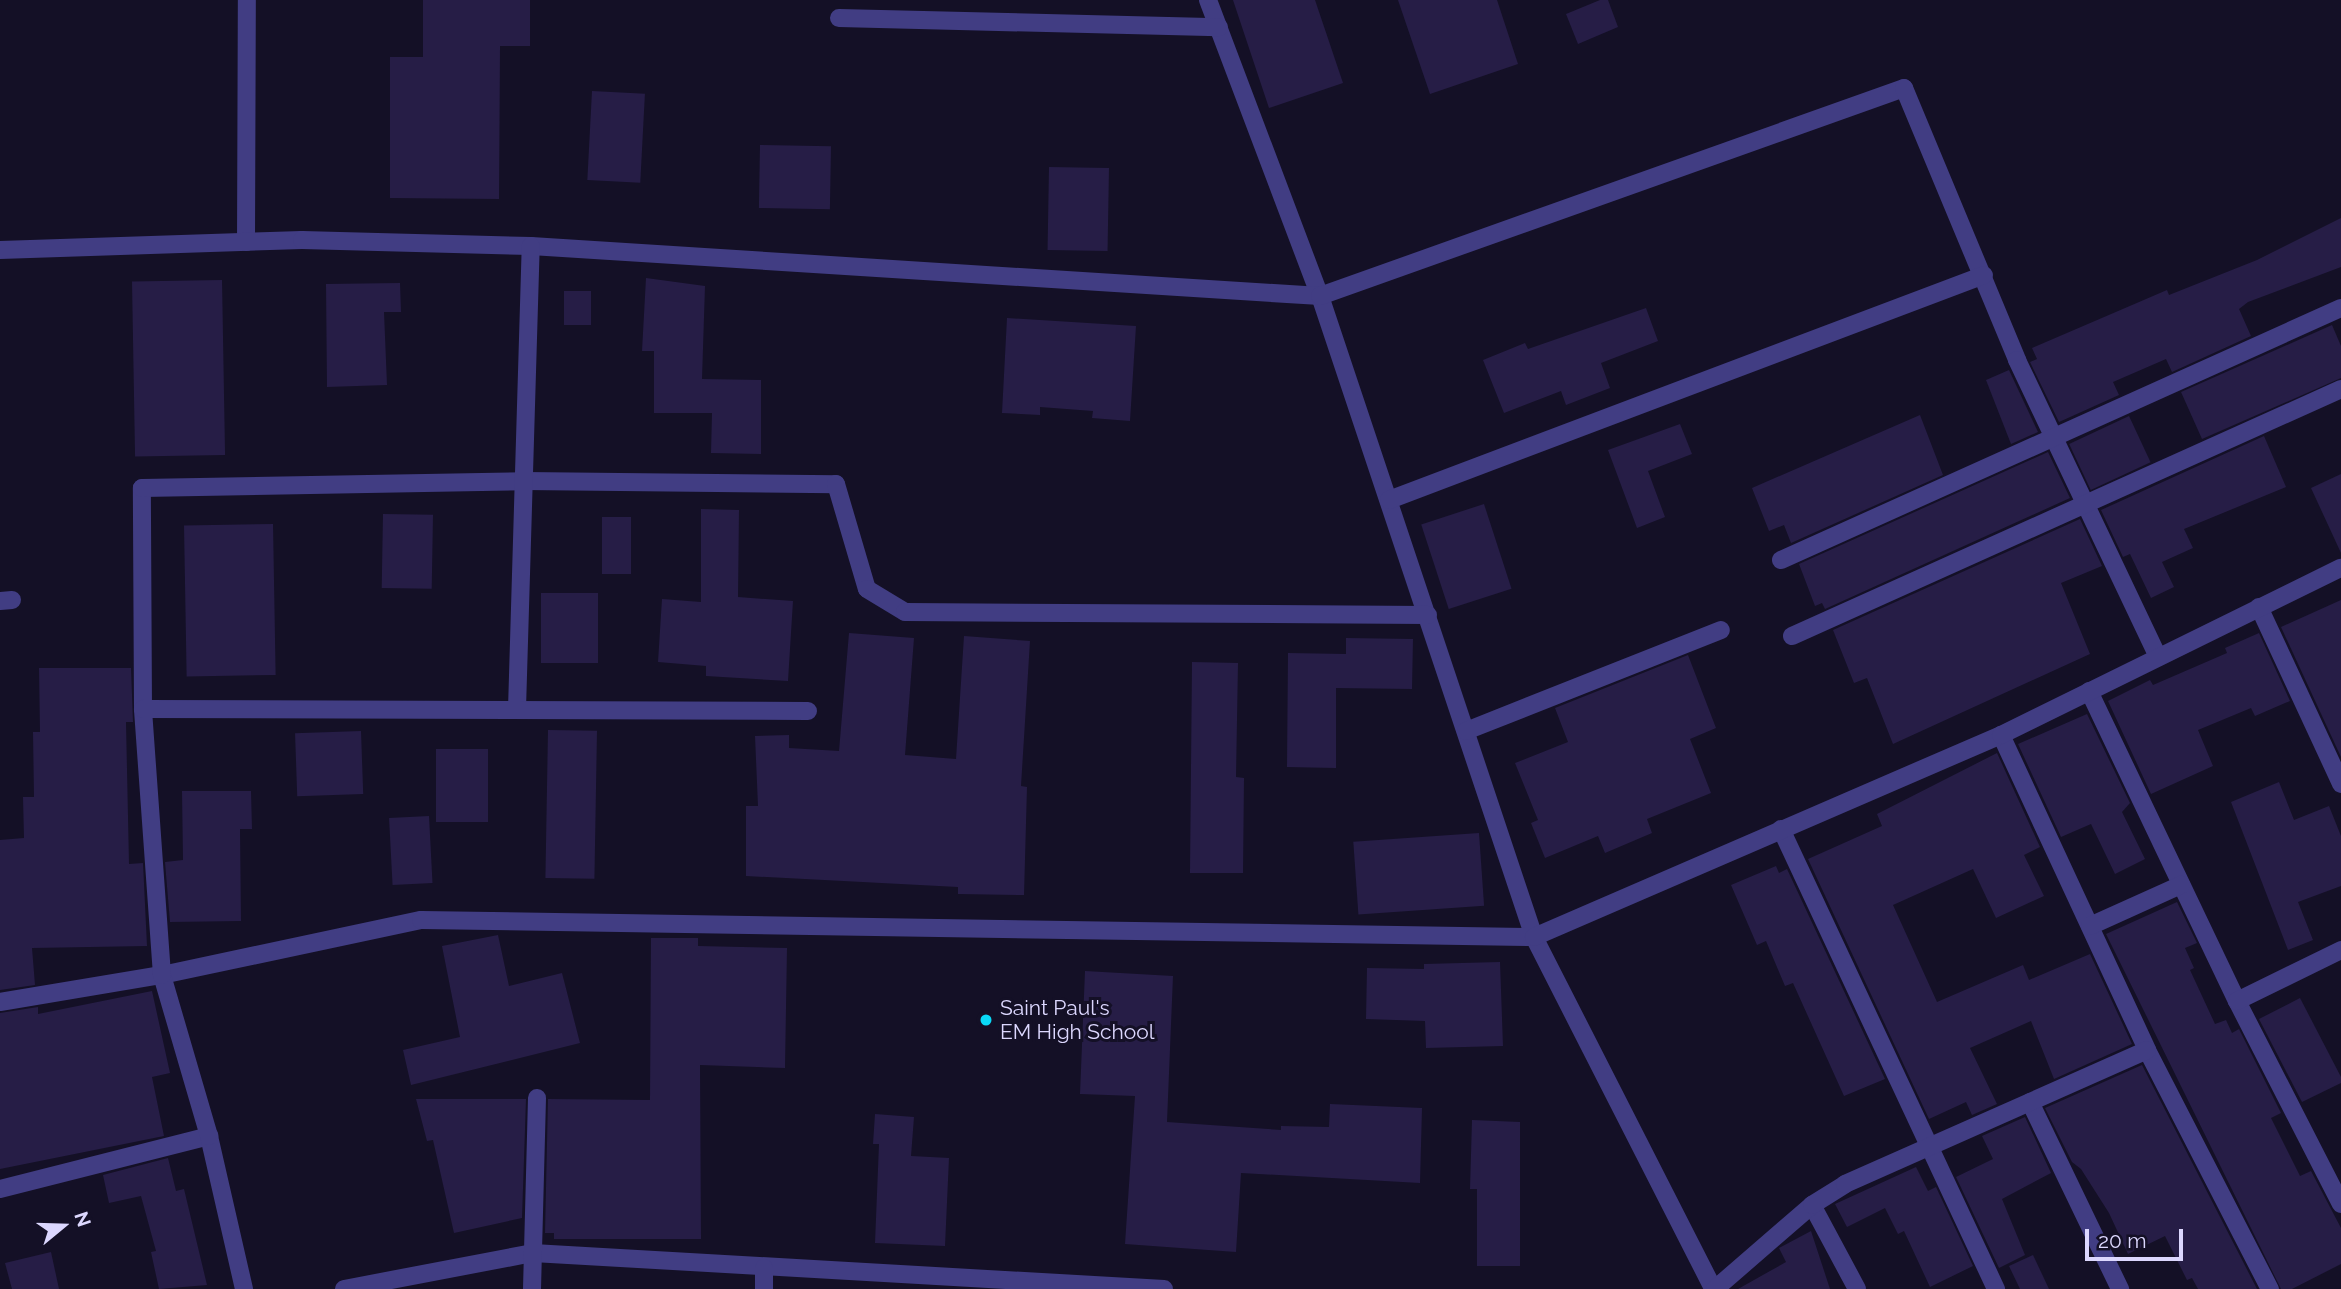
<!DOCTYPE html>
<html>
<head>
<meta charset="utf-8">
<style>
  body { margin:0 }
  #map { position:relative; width:2341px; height:1289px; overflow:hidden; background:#141026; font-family:Raleway,sans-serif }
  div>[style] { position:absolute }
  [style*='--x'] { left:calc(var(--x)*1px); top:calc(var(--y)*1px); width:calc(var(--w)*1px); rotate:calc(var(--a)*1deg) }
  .building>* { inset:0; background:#261d46; transform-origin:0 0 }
  .street>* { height:18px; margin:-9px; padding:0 9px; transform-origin:9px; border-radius:9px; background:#413d83 }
  .dots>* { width:19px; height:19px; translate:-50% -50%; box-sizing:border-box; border:4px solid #141026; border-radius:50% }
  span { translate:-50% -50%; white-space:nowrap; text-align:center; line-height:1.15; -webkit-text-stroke:6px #141026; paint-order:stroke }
  .poi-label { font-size:21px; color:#dcd7fe }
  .left { translate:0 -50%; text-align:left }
  .north { position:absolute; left:28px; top:1191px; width:70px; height:70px; -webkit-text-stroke:5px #141026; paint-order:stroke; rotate:71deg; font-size:19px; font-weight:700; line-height:28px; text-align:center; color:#dcd7fe }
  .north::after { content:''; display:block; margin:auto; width:24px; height:32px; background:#dcd7fe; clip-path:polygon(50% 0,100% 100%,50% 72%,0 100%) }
  .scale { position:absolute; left:2085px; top:1229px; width:98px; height:32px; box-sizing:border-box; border:4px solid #dcd7fe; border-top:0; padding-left:9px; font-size:21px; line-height:24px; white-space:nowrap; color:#dcd7fe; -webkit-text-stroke:5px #141026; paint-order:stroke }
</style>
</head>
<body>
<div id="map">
  <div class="building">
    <div style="clip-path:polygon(423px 0,530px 0,530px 46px,500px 46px,499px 199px,390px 198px,390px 57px,423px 57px)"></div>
    <div style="clip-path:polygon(1233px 0,1315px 0,1343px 83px,1269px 108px)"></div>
    <div style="clip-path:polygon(1398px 0,1497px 0,1518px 64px,1430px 94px)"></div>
    <div style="clip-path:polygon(1600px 0,1608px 0,1618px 27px,1578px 44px,1566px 14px)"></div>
    <div style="left:592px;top:91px;width:53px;height:89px;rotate:3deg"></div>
    <div style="left:760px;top:145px;width:71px;height:63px;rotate:1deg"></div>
    <div style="left:1049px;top:167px;width:60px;height:83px;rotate:1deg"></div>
    <div style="clip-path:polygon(2341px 218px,2341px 267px,2248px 302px,2239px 309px,2251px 336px,2172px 372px,2166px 359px,2113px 382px,2119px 395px,2059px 422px,2030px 362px,2037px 359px,2032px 348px,2167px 290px,2169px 295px,2257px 260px)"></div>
    <div style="clip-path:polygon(646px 278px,705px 286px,702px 379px,761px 380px,761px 454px,711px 453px,712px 413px,654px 413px,654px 351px,642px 351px)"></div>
    <div style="left:222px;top:280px;width:175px;height:90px;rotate:89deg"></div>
    <div style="clip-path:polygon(400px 283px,401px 312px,384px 312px,387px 385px,327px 387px,326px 284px)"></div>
    <div style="left:564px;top:291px;width:27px;height:34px"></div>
    <div style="clip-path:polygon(1646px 308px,1658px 341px,1601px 363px,1610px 388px,1566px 405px,1561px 391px,1504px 413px,1483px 360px,1525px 343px,1528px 349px)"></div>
    <div style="clip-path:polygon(1007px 318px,1136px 326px,1130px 421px,1092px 418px,1093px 411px,1040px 407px,1040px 415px,1002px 413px)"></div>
    <div style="clip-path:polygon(2332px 325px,2341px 346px,2341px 378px,2202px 439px,2181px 392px)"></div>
    <div style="clip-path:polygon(2009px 370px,2038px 432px,2011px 444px,1986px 380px)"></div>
    <div style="clip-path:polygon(1920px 415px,1943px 475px,1791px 543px,1784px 525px,1769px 531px,1752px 488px)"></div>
    <div style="left:2129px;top:416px;width:51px;height:66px;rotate:65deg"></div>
    <div style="clip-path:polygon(1680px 424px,1692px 454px,1648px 471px,1665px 517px,1637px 528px,1608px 450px)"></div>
    <div style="clip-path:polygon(2264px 436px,2286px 487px,2184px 529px,2193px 548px,2162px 562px,2174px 587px,2151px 598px,2130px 554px,2123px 557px,2101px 510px)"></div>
    <div style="clip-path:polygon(2048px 452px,2070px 498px,1825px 609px,1822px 603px,1815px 606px,1799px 564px)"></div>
    <div style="clip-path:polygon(2341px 474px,2341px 553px,2311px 488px)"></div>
    <div style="left:1484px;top:504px;width:89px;height:66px;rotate:72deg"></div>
    <div style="clip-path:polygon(701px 509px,739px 510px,738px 597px,793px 601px,788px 681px,706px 676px,706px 666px,658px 662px,662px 599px,701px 602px)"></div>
    <div style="left:383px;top:514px;width:50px;height:74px;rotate:1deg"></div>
    <div style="left:602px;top:517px;width:29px;height:57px"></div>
    <div style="clip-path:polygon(2080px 519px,2102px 566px,2061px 583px,2090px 654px,1893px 744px,1867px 678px,1854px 683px,1833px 630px)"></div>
    <div style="left:273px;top:524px;width:151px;height:89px;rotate:89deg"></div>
    <div style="left:541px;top:593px;width:57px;height:70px"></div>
    <div style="clip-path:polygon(2341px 600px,2341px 757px,2281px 627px)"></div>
    <div style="clip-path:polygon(849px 633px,914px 638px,905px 755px,956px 759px,964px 636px,1030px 641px,1021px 786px,1027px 787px,1024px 895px,958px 894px,958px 887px,746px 876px,746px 806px,758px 806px,755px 736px,789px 735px,789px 748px,839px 751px)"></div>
    <div style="clip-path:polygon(2259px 633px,2290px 701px,2255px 716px,2251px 708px,2198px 730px,2213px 766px,2151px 794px,2108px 701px,2150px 680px,2153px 685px,2227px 653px,2225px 648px)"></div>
    <div style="clip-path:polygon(1346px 638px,1413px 639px,1412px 689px,1336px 688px,1336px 768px,1287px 767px,1288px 653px,1346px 654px)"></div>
    <div style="clip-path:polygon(1688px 655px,1716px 728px,1690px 739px,1711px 793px,1647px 819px,1652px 833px,1605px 853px,1598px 836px,1545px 858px,1531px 823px,1538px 820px,1515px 763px,1568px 742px,1555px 708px)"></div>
    <div style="clip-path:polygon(1192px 662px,1238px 663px,1236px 777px,1244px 778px,1243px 873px,1190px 873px)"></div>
    <div style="clip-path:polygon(39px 668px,131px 668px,133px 722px,126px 722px,129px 864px,143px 863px,147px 946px,32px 948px,35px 985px,0 990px,0 840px,24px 838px,23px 797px,34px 797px,33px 732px,40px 732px)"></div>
    <div style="clip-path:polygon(2087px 714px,2130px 803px,2122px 812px,2145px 859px,2115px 874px,2091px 824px,2061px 837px,2018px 744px)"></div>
    <div style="left:548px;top:730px;width:49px;height:148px;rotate:1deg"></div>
    <div style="left:361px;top:731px;width:63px;height:66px;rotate:88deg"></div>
    <div style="left:488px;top:749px;width:73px;height:52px;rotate:90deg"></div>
    <div style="clip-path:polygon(1997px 753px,2040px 847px,2024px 855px,2044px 896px,1996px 918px,1973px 869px,1893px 905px,1937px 1002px,2023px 965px,2029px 980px,2090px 954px,2132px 1044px,2054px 1079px,2031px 1021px,1970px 1048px,1997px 1104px,1972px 1115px,1966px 1102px,1929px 1119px,1808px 859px,1882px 826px,1877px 814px)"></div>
    <div style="clip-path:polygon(2279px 782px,2294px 820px,2329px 806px,2341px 836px,2341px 886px,2298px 902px,2313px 940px,2288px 950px,2231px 802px)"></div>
    <div style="clip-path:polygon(182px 791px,251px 791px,252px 829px,240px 829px,241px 921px,170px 922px,165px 862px,183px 860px)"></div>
    <div style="left:429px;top:816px;width:67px;height:40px;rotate:87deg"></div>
    <div style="left:1479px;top:833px;width:73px;height:126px;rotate:86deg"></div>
    <div style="clip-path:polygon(1776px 866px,1779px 873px,1787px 869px,1885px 1079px,1844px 1096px,1793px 983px,1785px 986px,1766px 941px,1757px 945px,1731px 885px)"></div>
    <div style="clip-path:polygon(2177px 902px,2197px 943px,2185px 948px,2194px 968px,2190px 970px,2215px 1024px,2226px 1020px,2232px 1033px,2239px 1029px,2281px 1113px,2271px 1118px,2300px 1176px,2311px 1171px,2341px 1228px,2341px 1264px,2292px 1289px,2281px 1289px,2106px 934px)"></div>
    <div style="clip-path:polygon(498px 935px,509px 986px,562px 973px,580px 1043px,411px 1085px,403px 1050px,460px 1037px,442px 946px)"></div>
    <div style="clip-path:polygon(651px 938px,698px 938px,698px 946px,787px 948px,785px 1068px,700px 1065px,701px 1239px,554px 1239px,554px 1233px,545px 1233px,548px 1099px,650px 1100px)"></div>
    <div style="clip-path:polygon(1500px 962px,1503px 1046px,1426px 1048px,1425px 1021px,1366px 1019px,1367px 968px,1424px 969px,1424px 964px)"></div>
    <div style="clip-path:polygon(1085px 971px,1173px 976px,1167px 1122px,1281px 1130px,1281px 1126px,1329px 1127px,1330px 1104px,1422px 1108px,1420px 1183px,1241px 1173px,1236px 1252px,1125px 1244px,1135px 1096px,1080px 1094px)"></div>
    <div style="clip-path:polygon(152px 991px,170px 1073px,152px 1077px,164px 1136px,0 1169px,0 1013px,38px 1007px,38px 1014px)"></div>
    <div style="clip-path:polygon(2300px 998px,2341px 1077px,2341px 1083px,2302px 1102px,2259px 1019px)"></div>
    <div style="clip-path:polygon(2142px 1065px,2257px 1289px,2198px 1289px,2192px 1278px,2187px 1280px,2165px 1236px,2128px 1254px,2109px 1213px,2081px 1169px,2072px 1162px,2045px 1108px)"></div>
    <div style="clip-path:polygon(416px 1099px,526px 1099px,522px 1218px,454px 1233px,433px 1140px,427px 1141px)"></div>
    <div style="clip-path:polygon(875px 1114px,914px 1117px,911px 1156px,949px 1158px,945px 1246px,875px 1243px,879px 1144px,873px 1144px)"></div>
    <div style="clip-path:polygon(2025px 1117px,2051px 1173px,2002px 1199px,2025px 1255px,1999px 1268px,1956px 1177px,1993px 1159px,1982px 1136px)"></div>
    <div style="clip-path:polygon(1472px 1120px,1520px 1122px,1520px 1266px,1477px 1266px,1477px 1189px,1470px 1189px)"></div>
    <div style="clip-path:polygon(168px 1158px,176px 1191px,184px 1189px,207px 1285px,159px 1289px,151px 1252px,156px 1251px,141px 1196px,109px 1203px,103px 1175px)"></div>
    <div style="clip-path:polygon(1916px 1167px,1928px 1191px,1936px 1187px,1973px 1266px,1930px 1287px,1904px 1231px,1898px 1234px,1885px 1208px,1847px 1227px,1835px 1204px)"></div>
    <div style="clip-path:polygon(1811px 1231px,1830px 1289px,1738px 1289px,1786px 1262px,1779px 1248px)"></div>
    <div style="clip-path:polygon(51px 1252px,59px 1289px,12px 1289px,5px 1263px)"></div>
    <div style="clip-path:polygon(2033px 1255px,2049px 1289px,2020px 1289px,2009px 1266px)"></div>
  </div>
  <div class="street">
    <div style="--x:1208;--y:0;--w:316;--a:69.3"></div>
    <div style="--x:1320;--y:296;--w:676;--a:71.54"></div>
    <div style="--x:1534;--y:937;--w:395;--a:63"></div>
    <div style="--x:839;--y:18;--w:380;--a:1.4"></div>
    <div style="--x:246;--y:242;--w:242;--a:-89.8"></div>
    <div style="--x:0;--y:250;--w:302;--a:-1.9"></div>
    <div style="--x:302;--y:240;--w:229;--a:1.5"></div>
    <div style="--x:531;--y:246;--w:791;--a:3.63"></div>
    <div style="--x:1320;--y:296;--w:620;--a:-19.6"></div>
    <div style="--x:1904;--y:88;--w:295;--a:67.4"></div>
    <div style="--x:2017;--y:360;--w:329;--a:64.6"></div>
    <div style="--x:1389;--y:500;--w:636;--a:-20.71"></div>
    <div style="--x:1781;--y:560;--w:614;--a:-24.23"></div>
    <div style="--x:0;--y:601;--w:12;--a:-5"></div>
    <div style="--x:2259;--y:607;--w:195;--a:65.1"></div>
    <div style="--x:1792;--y:636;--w:602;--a:-24.22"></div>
    <div style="--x:2089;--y:691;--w:344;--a:64.5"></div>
    <div style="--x:2237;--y:1001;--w:228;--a:62.9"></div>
    <div style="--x:143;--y:709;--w:221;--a:-90.3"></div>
    <div style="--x:142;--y:488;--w:382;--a:-1"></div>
    <div style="--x:524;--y:481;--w:312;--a:0.6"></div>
    <div style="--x:836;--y:484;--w:109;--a:73.6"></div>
    <div style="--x:867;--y:589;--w:44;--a:31.2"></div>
    <div style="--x:905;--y:612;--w:523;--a:0.33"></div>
    <div style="--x:517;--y:709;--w:463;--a:-88.3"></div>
    <div style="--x:1466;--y:731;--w:274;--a:-21.6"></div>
    <div style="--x:2001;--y:735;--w:347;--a:65.1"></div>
    <div style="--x:2147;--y:1050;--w:269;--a:62.8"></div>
    <div style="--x:1781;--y:829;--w:508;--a:64.95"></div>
    <div style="--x:2090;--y:926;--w:100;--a:-24.3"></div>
    <div style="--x:2237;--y:1001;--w:116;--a:-26.1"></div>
    <div style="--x:0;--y:1002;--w:164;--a:-9.5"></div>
    <div style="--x:162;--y:975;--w:265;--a:-12"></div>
    <div style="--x:421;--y:920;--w:1113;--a:0.88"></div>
    <div style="--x:1534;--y:937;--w:509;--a:-23.39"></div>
    <div style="--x:2001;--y:735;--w:379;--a:-26.2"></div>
    <div style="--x:2030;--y:1102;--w:208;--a:64.3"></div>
    <div style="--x:0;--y:1189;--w:216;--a:-14.2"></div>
    <div style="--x:1812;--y:1205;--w:95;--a:61.8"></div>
    <div style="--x:244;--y:1289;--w:157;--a:-102.9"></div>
    <div style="--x:209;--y:1136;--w:168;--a:-106.3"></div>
    <div style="--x:162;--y:975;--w:267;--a:-94.1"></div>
    <div style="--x:143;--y:709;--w:665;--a:0.17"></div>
    <div style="--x:344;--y:1289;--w:192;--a:-10.8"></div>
    <div style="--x:533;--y:1253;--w:632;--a:3.27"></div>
    <div style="--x:532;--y:1289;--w:191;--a:-88.5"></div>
    <div style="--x:764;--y:1289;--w:21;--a:-90"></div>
    <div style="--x:1715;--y:1289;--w:128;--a:-40.9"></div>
    <div style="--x:1812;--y:1205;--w:39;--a:-32"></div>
    <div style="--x:1845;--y:1184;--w:330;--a:-23.9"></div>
  </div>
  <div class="dots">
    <div style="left:986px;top:1020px;background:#0ad9f7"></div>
  </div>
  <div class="poi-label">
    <span class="left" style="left:1000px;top:1020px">Saint Paul's<br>EM High School</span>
  </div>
  <div class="north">N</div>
  <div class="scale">20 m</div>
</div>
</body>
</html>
